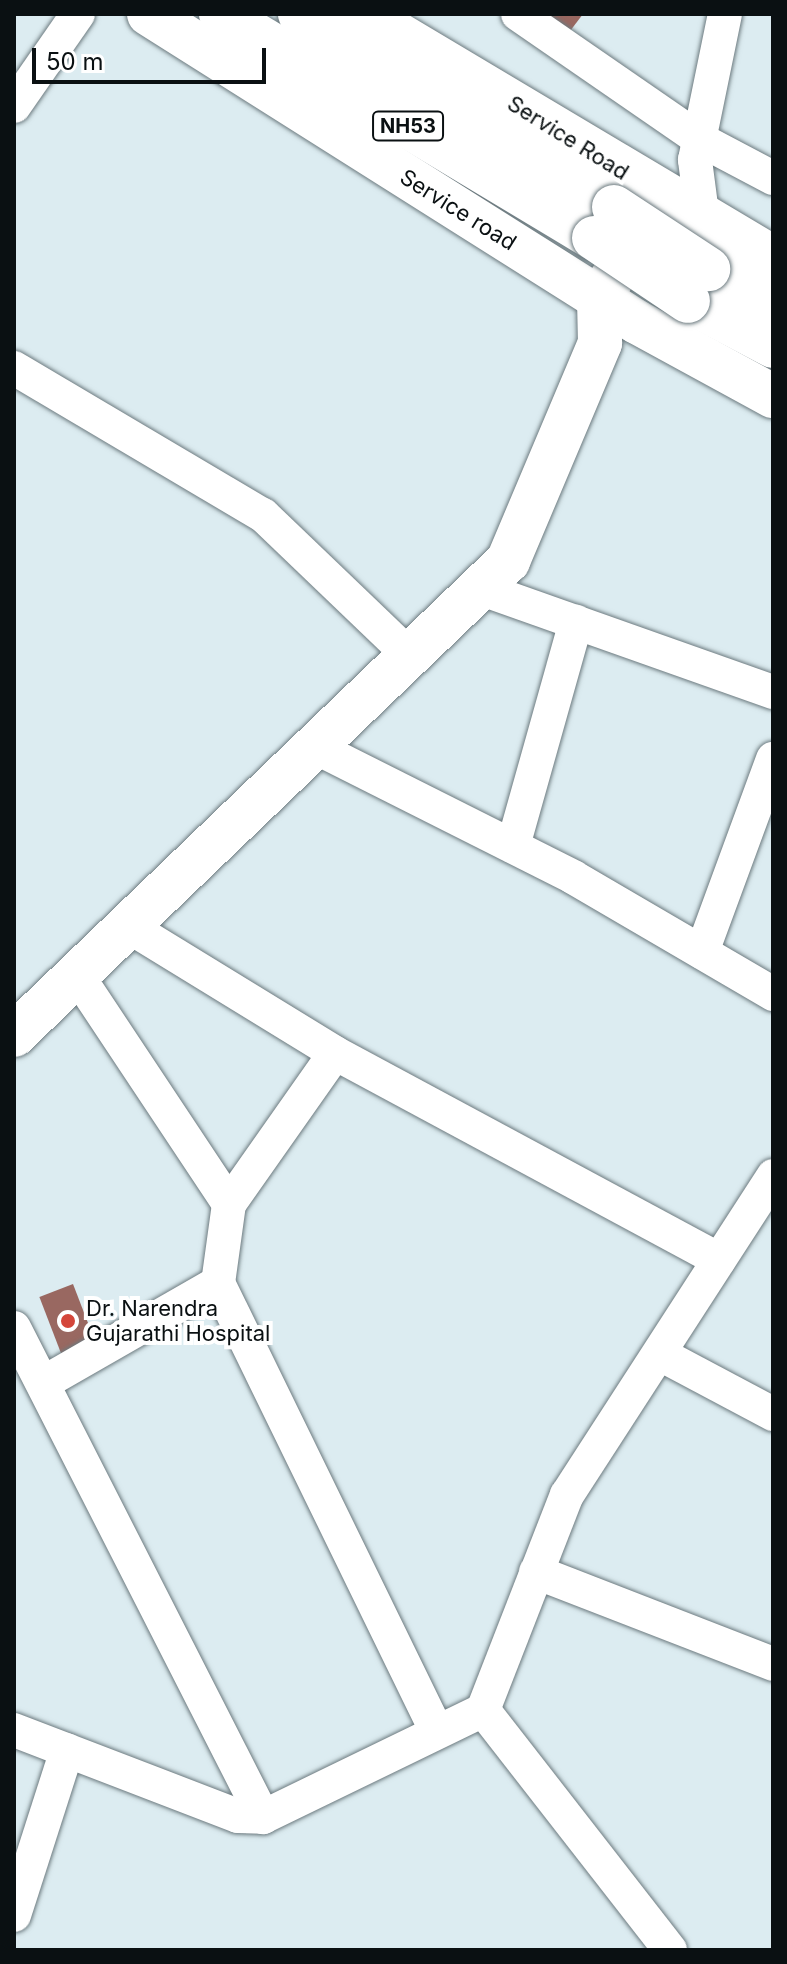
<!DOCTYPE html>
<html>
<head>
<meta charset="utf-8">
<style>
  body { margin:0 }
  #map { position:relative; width:787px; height:1964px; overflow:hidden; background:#dcecf1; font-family:Inter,sans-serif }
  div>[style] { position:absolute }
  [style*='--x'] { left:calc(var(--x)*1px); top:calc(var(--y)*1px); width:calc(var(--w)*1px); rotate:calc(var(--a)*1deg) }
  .building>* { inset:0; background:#996861; transform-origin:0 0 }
  .roads { filter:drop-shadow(0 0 2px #6c7a7f) drop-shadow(0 0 2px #6c7a7f) }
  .minor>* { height:34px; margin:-17px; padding:0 17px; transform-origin:17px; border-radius:17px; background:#fff }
  .primary>* { height:44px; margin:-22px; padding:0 22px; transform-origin:22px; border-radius:22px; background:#fff }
  .trunk>* { height:44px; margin:-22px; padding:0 22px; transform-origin:22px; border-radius:22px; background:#fff }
  .bridges { filter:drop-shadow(0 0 2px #6c7a7f) drop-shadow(0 0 2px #6c7a7f) }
  .trunk-bridge>* { height:44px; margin:-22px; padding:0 22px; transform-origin:22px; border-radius:22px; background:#fff }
  .dots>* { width:22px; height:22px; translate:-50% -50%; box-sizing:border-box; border:4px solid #fff; border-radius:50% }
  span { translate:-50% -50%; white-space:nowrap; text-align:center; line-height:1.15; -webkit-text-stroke:8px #fff; paint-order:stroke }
  .shield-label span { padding:2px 6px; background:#fff; border:2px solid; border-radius:6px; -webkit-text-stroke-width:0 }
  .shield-label { font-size:20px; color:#0a1012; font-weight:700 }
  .street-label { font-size:22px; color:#0a1012 }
  .poi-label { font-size:22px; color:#0a1012 }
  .left { translate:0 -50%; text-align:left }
  .frame { position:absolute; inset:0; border:16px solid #0a1012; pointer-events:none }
  .scale { position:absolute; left:32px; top:48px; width:234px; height:36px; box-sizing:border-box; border:4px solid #0a1012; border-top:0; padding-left:10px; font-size:24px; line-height:28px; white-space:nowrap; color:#0a1012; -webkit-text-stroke:6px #fff; paint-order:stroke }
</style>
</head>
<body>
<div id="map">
  <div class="building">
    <div style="clip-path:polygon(531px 14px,583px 14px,564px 39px)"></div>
    <div style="left:73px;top:1284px;width:66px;height:36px;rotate:69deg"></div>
  </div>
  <div class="roads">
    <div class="minor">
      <div style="--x:518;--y:14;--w:220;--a:34.6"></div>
      <div style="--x:699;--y:139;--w:84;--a:27.8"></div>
      <div style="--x:14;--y:106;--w:112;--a:-55.2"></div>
      <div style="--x:703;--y:221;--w:62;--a:-97.5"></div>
      <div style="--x:695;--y:160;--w:149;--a:-78.4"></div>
      <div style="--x:14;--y:368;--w:289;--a:30.6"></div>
      <div style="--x:263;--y:515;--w:202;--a:43.8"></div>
      <div style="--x:479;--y:588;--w:312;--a:19.5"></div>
      <div style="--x:315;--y:747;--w:289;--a:26.7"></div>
      <div style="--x:573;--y:877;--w:232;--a:30.3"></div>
      <div style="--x:513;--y:846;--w:233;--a:-74.3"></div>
      <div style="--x:128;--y:926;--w:243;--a:31.5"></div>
      <div style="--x:335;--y:1053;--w:436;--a:28.3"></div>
      <div style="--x:702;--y:952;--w:206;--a:-69.8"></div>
      <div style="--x:77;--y:975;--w:275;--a:56.4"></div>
      <div style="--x:229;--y:1204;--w:80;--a:97.9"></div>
      <div style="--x:218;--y:1283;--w:497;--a:64"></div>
      <div style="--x:229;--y:1204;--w:184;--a:-54.9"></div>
      <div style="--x:14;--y:1328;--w:549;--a:63.01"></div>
      <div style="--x:660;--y:1354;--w:128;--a:28"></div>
      <div style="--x:45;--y:1382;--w:199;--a:-29.8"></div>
      <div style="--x:536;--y:1572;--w:254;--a:21.2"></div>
      <div style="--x:14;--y:1730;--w:240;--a:21"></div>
      <div style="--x:238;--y:1816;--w:25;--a:2"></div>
      <div style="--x:263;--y:1817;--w:245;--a:-25.9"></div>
      <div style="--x:14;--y:1915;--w:173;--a:-72.2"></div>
      <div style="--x:670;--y:1950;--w:304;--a:-127.9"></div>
      <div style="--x:483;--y:1710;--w:231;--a:-68.7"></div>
      <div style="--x:567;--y:1495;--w:380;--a:-57.1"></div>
    </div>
    <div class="primary">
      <div style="--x:14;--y:1035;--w:685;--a:-43.82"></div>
      <div style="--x:508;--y:561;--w:237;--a:-67.1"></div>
      <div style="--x:600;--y:343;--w:45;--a:-91.3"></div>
      <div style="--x:599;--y:298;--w:31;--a:-57"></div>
    </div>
    <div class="trunk">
      <div style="--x:149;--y:14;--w:577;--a:32.26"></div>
      <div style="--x:637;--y:322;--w:155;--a:28.6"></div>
      <div style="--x:221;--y:14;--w:435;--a:31"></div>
      <div style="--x:300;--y:14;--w:369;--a:31.6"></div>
      <div style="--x:364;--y:14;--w:476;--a:30.8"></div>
      <div style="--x:708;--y:269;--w:74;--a:28.3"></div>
      <div style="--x:688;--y:301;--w:96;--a:27.9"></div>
    </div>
  </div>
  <div class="bridges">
    <div class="trunk-bridge">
      <div style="--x:614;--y:207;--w:113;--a:33.4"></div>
      <div style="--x:594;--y:238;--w:113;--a:33.8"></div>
    </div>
  </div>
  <div class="dots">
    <div style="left:68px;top:1321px;background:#d4463a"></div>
  </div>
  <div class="shield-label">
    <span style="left:408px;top:126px">NH53</span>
  </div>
  <div class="street-label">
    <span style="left:568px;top:138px;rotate:32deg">Service Road</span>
    <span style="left:458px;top:210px;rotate:32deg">Service road</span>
  </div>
  <div class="poi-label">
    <span class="left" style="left:86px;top:1321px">Dr. Narendra<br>Gujarathi Hospital</span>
  </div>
  <div class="frame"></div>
  <div class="scale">50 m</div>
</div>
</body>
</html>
